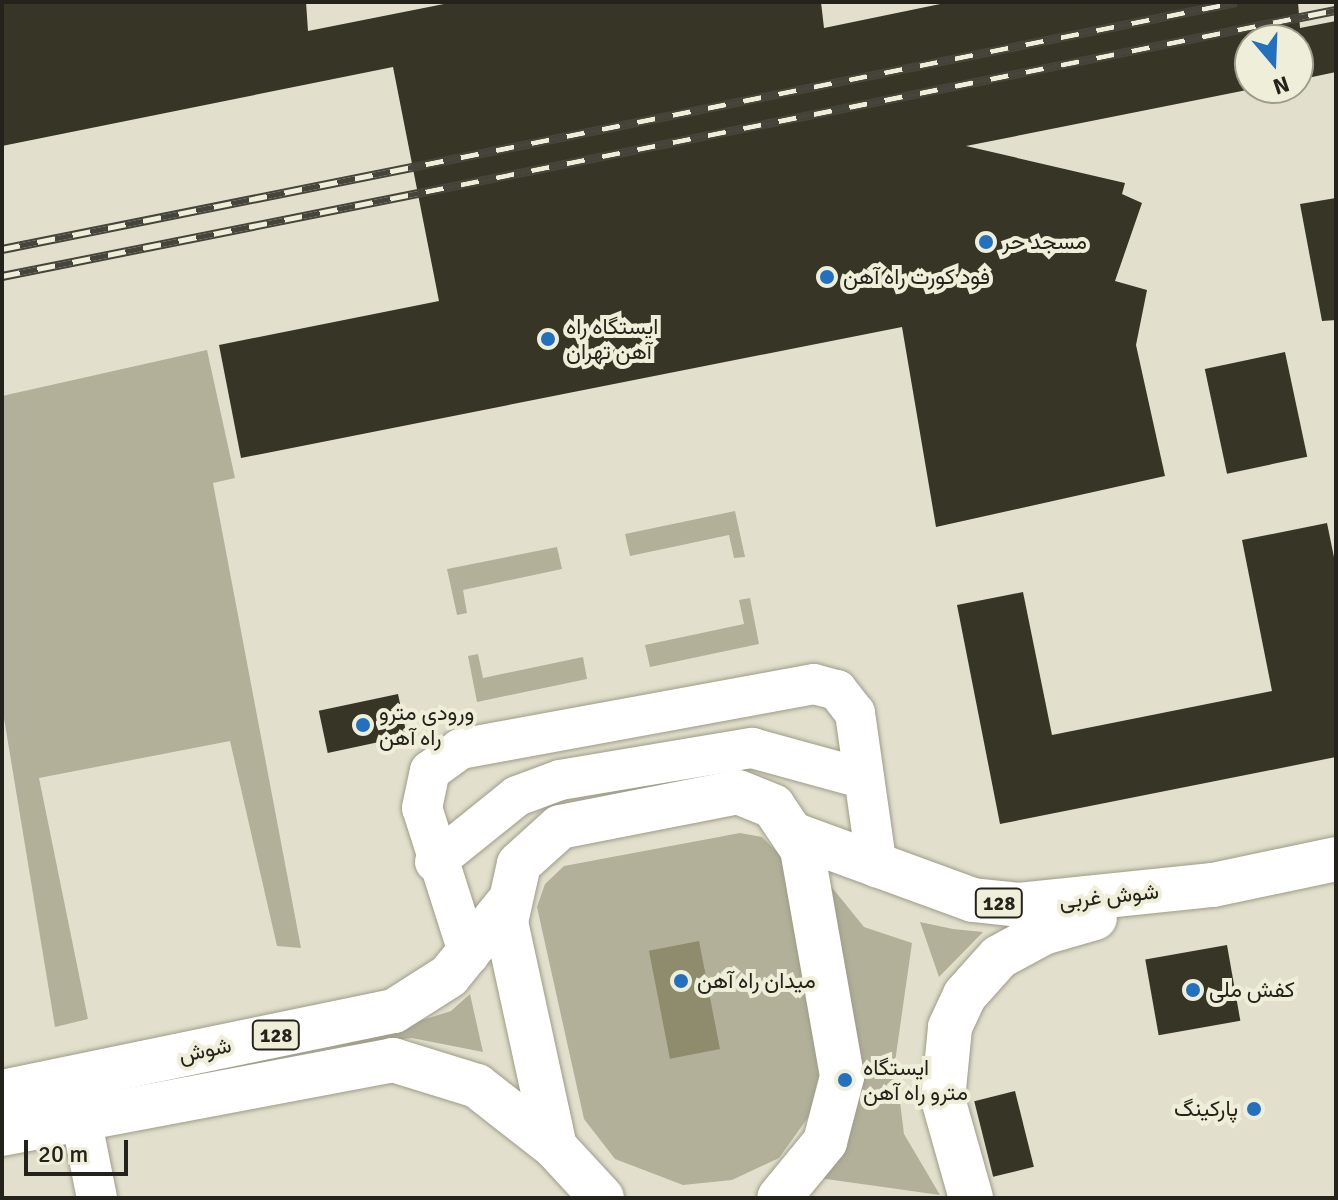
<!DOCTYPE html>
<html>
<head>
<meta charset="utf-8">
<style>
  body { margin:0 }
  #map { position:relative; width:1338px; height:1200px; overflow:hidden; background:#e2e0cc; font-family:Signika,Vazirmatn,sans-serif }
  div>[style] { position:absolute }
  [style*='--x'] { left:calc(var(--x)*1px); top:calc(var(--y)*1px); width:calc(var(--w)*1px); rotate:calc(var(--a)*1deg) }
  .green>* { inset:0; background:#b2b099 }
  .water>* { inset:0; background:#8e8c6d; transform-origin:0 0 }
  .building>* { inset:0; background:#373525; transform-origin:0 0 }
  .roads { filter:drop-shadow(0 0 2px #9d9c88) drop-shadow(0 0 2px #9d9c88) }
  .minor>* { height:40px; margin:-20px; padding:0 20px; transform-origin:20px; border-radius:20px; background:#fff }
  .major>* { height:44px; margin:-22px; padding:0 22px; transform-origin:22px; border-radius:22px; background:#fff }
  .rail>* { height:9px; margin-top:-4.5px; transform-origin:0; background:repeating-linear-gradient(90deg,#efeed9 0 18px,#46453b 0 36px); box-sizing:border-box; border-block:2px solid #46453b }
  .dots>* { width:22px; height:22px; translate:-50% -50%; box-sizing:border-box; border:4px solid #efeed9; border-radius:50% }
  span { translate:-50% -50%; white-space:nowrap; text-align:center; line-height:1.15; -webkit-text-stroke:8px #efeed9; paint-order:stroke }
  .shield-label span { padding:2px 6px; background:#efeed9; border:2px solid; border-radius:6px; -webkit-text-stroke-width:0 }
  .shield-label { font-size:20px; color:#24231b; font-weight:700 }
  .poi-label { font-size:22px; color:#24231b }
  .left { translate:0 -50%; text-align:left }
  .right { translate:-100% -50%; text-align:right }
  .street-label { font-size:22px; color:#24231b }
  .frame { position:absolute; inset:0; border:4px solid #24231b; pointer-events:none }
  .north { position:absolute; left:1234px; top:24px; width:80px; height:80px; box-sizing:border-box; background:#efeed9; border:2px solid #9e9d8d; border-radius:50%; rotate:161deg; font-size:22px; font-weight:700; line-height:32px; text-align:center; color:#24231b }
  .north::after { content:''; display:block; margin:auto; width:28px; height:36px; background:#2370bf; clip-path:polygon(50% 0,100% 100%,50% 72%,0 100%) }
  .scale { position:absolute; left:24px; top:1140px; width:104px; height:36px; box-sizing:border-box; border:4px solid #24231b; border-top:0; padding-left:10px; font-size:24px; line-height:28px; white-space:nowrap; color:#24231b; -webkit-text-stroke:6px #efeed9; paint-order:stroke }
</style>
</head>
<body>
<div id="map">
  <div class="green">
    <div style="clip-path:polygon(207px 350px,235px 478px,213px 483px,301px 948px,277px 946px,230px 741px,39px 778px,88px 1019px,55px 1027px,2px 706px,2px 396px)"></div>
    <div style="clip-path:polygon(735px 511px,745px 557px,734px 558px,729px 535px,630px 556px,625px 534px)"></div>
    <div style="clip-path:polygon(557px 547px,562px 569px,463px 590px,467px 613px,457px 615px,447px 569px)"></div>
    <div style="clip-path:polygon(750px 598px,759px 644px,650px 667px,645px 645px,744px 624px,739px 600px)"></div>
    <div style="clip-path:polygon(478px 654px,483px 678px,583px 657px,587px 679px,477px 702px,468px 656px)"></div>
    <div style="clip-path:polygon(740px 833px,762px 837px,784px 859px,824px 1056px,809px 1116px,779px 1158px,732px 1180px,683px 1185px,615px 1159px,584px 1119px,537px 907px,545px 884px,564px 866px)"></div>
    <div style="clip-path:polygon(830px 885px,864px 927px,912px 943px,895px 1062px,904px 1134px,940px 1195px,819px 1178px)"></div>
    <div style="clip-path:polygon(920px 922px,953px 929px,983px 932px,939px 977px)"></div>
    <div style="clip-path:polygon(470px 994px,483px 1052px,412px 1038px,339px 1046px,451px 1011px)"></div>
  </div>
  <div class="water">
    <div style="left:699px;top:941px;width:110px;height:51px;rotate:79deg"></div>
  </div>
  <div class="building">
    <div style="clip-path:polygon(2px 2px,306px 2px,308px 31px,454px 2px,821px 2px,824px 28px,950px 2px,1298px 2px,1300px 28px,1336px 21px,1336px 72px,1298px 80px,1298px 40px,1250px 40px,1250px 88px,1257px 88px,966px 146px,1125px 183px,1122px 194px,1142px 203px,1115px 281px,1147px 290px,1136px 345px,1165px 476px,936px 527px,902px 327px,241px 458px,219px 345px,439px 301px,393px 67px,2px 146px)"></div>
    <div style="clip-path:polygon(1336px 198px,1336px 320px,1322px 321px,1300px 204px)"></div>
    <div style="left:1285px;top:352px;width:107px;height:82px;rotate:78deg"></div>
    <div style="clip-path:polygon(1327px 523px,1336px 567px,1336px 757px,1000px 824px,957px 605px,1023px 592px,1052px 735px,1272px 691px,1242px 540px)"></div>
    <div style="left:398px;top:694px;width:43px;height:81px;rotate:78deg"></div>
    <div style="left:1227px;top:945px;width:77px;height:83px;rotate:80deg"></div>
    <div style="left:1015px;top:1091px;width:78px;height:42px;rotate:76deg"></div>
  </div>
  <div class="roads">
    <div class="minor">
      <div style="--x:435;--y:862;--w:105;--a:-38.8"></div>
      <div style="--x:517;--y:796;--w:46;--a:-20.4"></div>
      <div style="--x:560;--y:780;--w:195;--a:-9.5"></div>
      <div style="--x:752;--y:748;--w:102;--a:15.4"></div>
      <div style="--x:469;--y:955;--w:154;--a:-107.7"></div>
      <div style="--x:422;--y:808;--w:38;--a:-78"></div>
      <div style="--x:430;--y:771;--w:37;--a:-36"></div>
      <div style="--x:460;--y:749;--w:360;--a:-10.4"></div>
      <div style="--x:814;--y:684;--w:24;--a:15"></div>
      <div style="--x:837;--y:690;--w:29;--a:52"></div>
      <div style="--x:855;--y:713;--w:156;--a:81.9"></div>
      <div style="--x:81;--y:1118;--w:82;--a:78.7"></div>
    </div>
    <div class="major">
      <div style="--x:795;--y:835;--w:189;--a:20.1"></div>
      <div style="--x:973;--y:900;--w:46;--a:6.2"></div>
      <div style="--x:1019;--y:905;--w:195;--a:-5.9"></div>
      <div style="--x:1213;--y:885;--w:126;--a:-11.9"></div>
      <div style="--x:2;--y:1092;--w:400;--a:-11.7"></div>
      <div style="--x:394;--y:1011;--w:65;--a:-32.5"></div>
      <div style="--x:449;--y:976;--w:92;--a:-51.1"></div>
      <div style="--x:2;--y:1134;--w:398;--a:-10.7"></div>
      <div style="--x:393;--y:1060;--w:88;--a:17.2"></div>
      <div style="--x:477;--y:1086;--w:99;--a:38"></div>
      <div style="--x:602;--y:1198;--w:69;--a:-132.7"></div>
      <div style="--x:555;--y:1147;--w:230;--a:-102.3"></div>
      <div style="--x:506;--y:922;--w:59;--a:-77.4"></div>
      <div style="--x:519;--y:864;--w:55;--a:-42.1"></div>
      <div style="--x:560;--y:827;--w:181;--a:-11.1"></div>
      <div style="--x:738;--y:792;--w:38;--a:22"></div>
      <div style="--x:773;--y:806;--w:52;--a:56"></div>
      <div style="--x:802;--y:849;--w:231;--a:80"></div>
      <div style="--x:842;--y:1077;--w:67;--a:104.7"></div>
      <div style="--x:825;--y:1142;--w:72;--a:129.4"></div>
      <div style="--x:971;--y:1198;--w:103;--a:-105.8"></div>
      <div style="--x:943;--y:1099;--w:72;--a:-84.4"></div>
      <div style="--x:950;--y:1027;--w:35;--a:-65"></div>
      <div style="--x:965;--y:995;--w:51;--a:-48.2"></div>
      <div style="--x:999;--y:957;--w:50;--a:-28.6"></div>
      <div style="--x:1043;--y:933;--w:54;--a:-16.1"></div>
    </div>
  </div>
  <div class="rail">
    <div style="--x:2;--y:249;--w:1259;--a:-11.31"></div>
    <div style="--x:2;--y:276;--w:1360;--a:-11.28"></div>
  </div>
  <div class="dots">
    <div style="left:986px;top:242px;background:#2370bf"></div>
    <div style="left:827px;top:277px;background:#2370bf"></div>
    <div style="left:548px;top:339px;background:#2370bf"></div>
    <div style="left:363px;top:725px;background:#2370bf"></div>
    <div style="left:681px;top:981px;background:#2370bf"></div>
    <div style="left:1193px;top:990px;background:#2370bf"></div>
    <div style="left:845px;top:1080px;background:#2370bf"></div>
    <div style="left:1254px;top:1109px;background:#2370bf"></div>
  </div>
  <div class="shield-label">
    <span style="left:999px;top:903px">128</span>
    <span style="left:276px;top:1035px">128</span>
  </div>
  <div class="poi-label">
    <span class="left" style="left:1002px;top:242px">مسجد حر</span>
    <span class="left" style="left:843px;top:277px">فود کورت راه آهن</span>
    <span class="left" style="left:566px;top:339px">ایستگاه راه<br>آهن تهران</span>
    <span class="left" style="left:379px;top:725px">ورودی مترو<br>راه آهن</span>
    <span class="left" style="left:697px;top:981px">میدان راه آهن</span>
    <span class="left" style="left:1209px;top:990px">کفش ملی</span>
    <span class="left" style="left:863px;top:1080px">ایستگاه<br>مترو راه آهن</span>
    <span class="right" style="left:1238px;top:1109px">پارکینگ</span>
  </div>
  <div class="street-label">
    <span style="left:1109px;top:896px;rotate:-6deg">شوش غربی</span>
    <span style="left:205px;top:1050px;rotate:-12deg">شوش</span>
  </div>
  <div class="frame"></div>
  <div class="north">N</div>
  <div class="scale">20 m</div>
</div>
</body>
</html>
